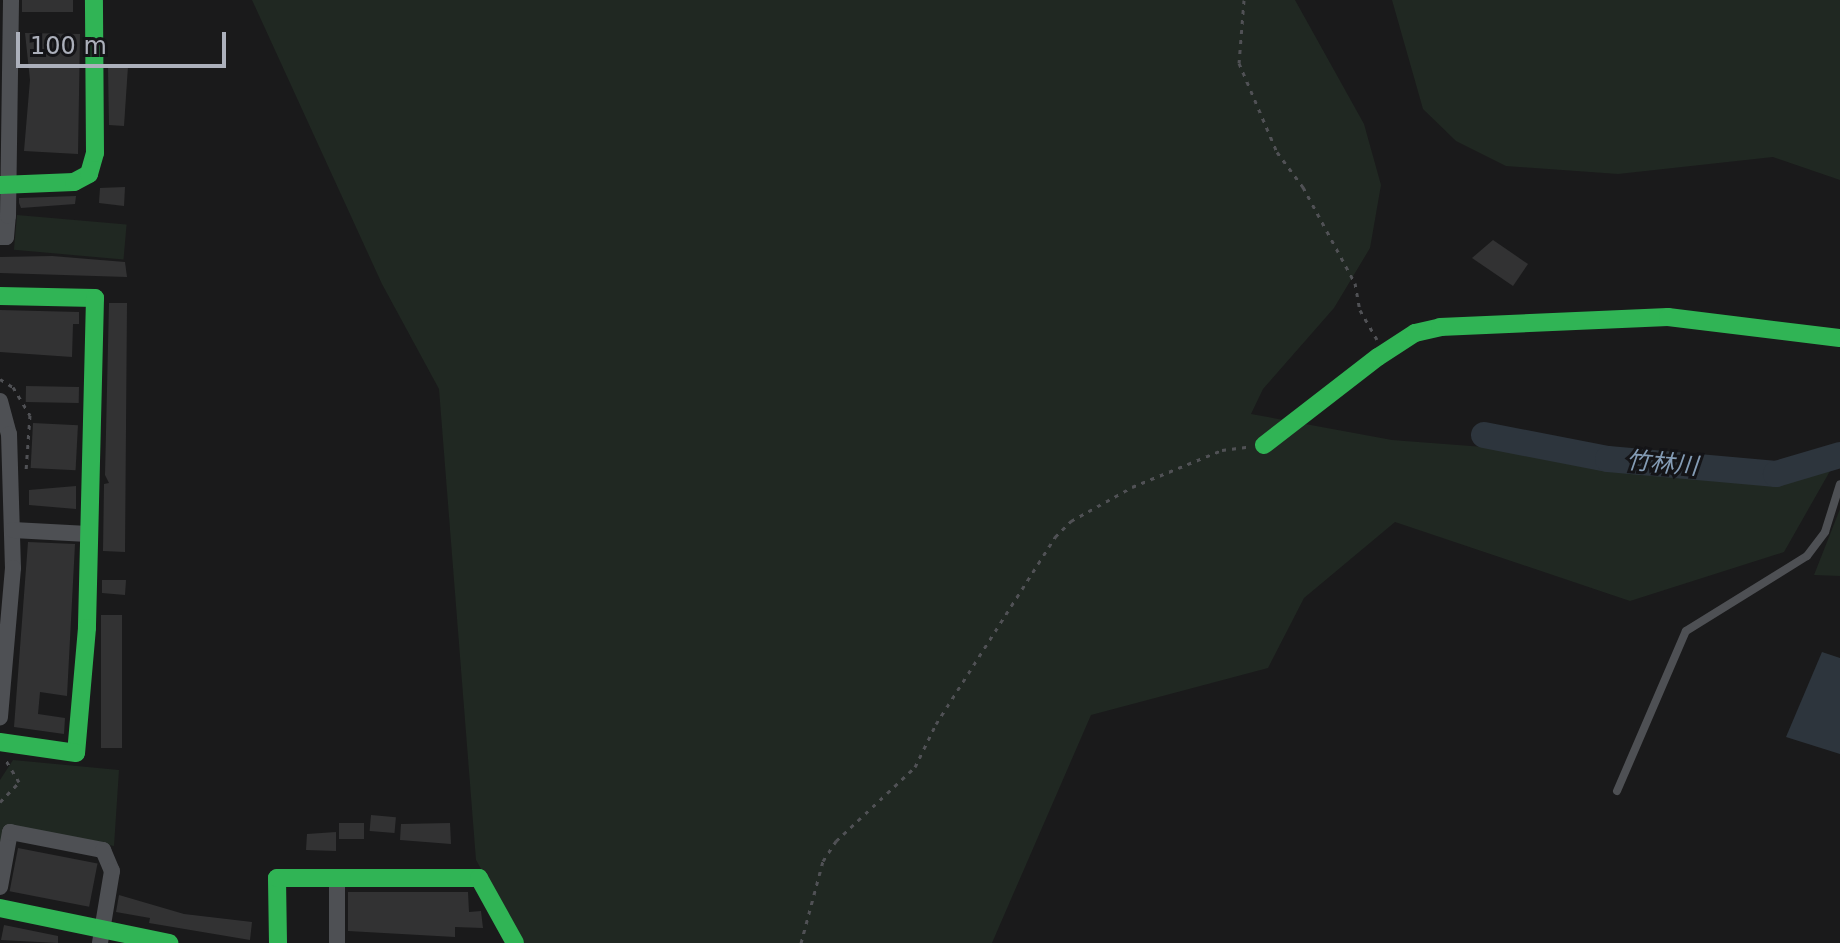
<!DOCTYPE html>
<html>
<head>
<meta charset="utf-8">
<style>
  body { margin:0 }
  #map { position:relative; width:1840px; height:943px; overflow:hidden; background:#1a1a1b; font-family:"DejaVu Sans","Noto Sans JP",sans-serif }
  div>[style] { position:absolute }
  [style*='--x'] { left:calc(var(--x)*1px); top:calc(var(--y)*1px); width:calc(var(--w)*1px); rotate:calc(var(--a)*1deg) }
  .green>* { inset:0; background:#202822; transform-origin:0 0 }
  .water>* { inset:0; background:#2d353d }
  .river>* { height:26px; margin:-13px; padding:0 13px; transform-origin:13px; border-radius:13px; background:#2d353d }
  .building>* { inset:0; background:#323233; transform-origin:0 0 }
  .path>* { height:3px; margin-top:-1.5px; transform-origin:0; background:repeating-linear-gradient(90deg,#505155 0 4px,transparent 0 10px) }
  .lane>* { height:8px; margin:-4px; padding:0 4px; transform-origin:4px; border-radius:4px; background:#4e5054 }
  .street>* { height:16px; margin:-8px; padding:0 8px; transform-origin:8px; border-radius:8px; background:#4e5054 }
  .fast>* { height:18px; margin:-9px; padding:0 9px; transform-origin:9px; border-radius:9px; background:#30b455 }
  span { translate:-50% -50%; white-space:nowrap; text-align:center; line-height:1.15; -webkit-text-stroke:6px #141417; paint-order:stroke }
  .water-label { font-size:24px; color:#849cb5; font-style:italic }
  .scale { position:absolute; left:16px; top:32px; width:210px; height:36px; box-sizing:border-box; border:4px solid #acb0bb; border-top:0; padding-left:10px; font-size:24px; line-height:28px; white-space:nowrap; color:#acb0bb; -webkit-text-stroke:6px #141417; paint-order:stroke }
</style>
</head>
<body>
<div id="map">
  <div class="green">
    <div style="clip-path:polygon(252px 0,1295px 0,1364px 124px,1381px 185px,1370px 248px,1334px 308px,1263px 389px,1251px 414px,1392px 440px,1642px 459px,1834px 464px,1784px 552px,1630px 601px,1395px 522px,1304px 598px,1268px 668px,1091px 715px,992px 943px,523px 943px,476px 860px,439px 389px,382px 284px)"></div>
    <div style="clip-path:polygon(1392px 0,1840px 0,1840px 180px,1773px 157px,1618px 174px,1506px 166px,1456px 141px,1423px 109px)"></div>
    <div style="left:17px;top:215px;width:110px;height:35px;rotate:5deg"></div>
    <div style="clip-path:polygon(1840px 509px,1840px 576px,1814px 575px)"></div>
    <div style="clip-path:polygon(13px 760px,119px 770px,114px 846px,16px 828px,0 862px,0 780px)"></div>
  </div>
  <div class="water">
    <div style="clip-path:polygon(1822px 652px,1840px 658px,1840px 754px,1786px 737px)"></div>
  </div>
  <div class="river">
    <div style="--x:1484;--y:435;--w:126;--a:11"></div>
    <div style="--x:1608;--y:459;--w:169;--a:5.1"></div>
    <div style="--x:1776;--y:474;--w:67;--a:-16.5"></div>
  </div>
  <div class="building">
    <div style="left:22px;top:0;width:51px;height:12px"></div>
    <div style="clip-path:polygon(25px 33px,80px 34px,78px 154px,24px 151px,30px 80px)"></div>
    <div style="clip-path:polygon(128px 66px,124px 126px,109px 125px,108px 67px)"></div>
    <div style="clip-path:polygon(125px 187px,124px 206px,99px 203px,100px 188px)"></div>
    <div style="clip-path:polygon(76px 196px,75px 204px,21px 208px,19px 203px,19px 198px)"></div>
    <div style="clip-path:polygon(1493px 240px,1528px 264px,1513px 286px,1472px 258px)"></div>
    <div style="clip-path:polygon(52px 256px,125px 262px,127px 277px,0 273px,0 257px)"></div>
    <div style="clip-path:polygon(109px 303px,127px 303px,125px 552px,103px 551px,104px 484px,109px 483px,105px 475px)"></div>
    <div style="clip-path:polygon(0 310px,79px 312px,79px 324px,73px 324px,72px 357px,0 352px)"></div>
    <div style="left:26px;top:386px;width:53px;height:16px;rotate:1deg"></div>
    <div style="left:33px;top:423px;width:45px;height:45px;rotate:3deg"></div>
    <div style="clip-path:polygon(76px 486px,76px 509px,29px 505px,29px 490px)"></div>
    <div style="clip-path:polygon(28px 542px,75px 544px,67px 696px,40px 692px,38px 714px,65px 718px,64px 734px,14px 727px)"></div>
    <div style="clip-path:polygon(102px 580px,126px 580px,125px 595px,102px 593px)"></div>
    <div style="left:101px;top:615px;width:21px;height:133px"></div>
    <div style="left:371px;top:815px;width:25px;height:16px;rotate:5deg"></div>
    <div style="left:339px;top:823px;width:25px;height:16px"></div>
    <div style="clip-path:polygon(450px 823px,451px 844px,400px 840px,401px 824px)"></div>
    <div style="clip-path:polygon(336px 832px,336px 851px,306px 850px,307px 834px)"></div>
    <div style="left:18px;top:848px;width:81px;height:44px;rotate:11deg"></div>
    <div style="clip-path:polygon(348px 892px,468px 892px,469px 912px,481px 911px,483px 928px,455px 927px,455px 937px,348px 931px)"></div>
    <div style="clip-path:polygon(119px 895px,184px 914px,252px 922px,250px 940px,149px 923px,150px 918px,116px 912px)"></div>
    <div style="clip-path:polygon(4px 925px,58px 936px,58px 943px,1px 940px)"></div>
  </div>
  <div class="path">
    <div style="--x:1244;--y:0;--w:63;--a:94.5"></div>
    <div style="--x:1239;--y:63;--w:97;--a:66.9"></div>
    <div style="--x:1277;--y:152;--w:44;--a:53.4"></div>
    <div style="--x:1303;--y:187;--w:109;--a:61.6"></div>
    <div style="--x:1355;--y:283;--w:27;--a:80"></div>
    <div style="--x:1360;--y:310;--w:34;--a:60"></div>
    <div style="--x:0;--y:379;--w:15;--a:32"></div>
    <div style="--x:13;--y:387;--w:33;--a:59"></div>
    <div style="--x:30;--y:415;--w:56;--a:94.1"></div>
    <div style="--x:0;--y:802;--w:28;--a:-46"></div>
    <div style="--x:19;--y:782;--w:26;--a:-121"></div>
    <div style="--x:801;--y:943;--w:85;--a:-75"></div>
    <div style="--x:823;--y:861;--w:24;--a:-57"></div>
    <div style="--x:836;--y:841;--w:108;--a:-43.1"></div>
    <div style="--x:915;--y:767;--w:48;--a:-64"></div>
    <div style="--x:936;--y:724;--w:222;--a:-57.5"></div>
    <div style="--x:1055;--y:537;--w:23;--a:-45"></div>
    <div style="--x:1071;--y:521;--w:70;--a:-29.1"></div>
    <div style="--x:1132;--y:487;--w:97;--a:-22.3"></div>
    <div style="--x:1222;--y:450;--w:26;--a:-7"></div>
  </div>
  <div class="lane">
    <div style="--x:1617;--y:791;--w:174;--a:-66.7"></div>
    <div style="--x:1686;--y:631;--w:142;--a:-31.8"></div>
    <div style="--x:1807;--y:556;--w:30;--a:-53"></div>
    <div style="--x:1825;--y:532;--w:50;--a:-72.6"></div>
  </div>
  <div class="street">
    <div style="--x:0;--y:237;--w:6;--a:0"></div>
    <div style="--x:6;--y:237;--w:21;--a:-85"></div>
    <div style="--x:8;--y:216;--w:216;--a:-89.2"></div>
    <div style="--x:0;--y:401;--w:34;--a:75"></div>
    <div style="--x:9;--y:434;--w:134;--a:88.3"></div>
    <div style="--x:13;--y:568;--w:150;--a:95"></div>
    <div style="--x:13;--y:530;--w:75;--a:3.1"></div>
    <div style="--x:337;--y:878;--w:65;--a:90"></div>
    <div style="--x:0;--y:887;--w:56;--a:-79.7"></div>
    <div style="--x:10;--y:832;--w:95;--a:11"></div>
    <div style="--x:103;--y:850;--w:23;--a:67"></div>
    <div style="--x:112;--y:871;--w:73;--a:99.5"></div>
  </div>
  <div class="fast">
    <div style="--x:0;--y:185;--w:74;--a:-2.3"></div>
    <div style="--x:74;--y:182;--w:17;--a:-28"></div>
    <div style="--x:89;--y:174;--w:22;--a:-74"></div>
    <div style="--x:95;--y:153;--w:153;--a:-90.4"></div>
    <div style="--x:0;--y:296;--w:95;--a:1.2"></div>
    <div style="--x:95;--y:298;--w:330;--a:91.4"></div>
    <div style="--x:87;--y:628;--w:125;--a:95"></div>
    <div style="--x:76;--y:753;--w:77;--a:-171.8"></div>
    <div style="--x:1264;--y:445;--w:144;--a:-37.7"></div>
    <div style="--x:1378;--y:357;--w:44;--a:-33"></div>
    <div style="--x:1415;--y:333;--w:26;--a:-13"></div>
    <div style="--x:1440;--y:327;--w:228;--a:-2.5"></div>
    <div style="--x:1668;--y:317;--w:173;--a:7"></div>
    <div style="--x:0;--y:908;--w:173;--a:11.7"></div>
    <div style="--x:278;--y:943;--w:65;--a:-90.9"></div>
    <div style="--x:277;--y:878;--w:202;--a:0"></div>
    <div style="--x:479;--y:878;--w:74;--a:61"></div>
  </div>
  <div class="water-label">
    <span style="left:1662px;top:464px;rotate:5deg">竹林川</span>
  </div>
  <div class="scale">100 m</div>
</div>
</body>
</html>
